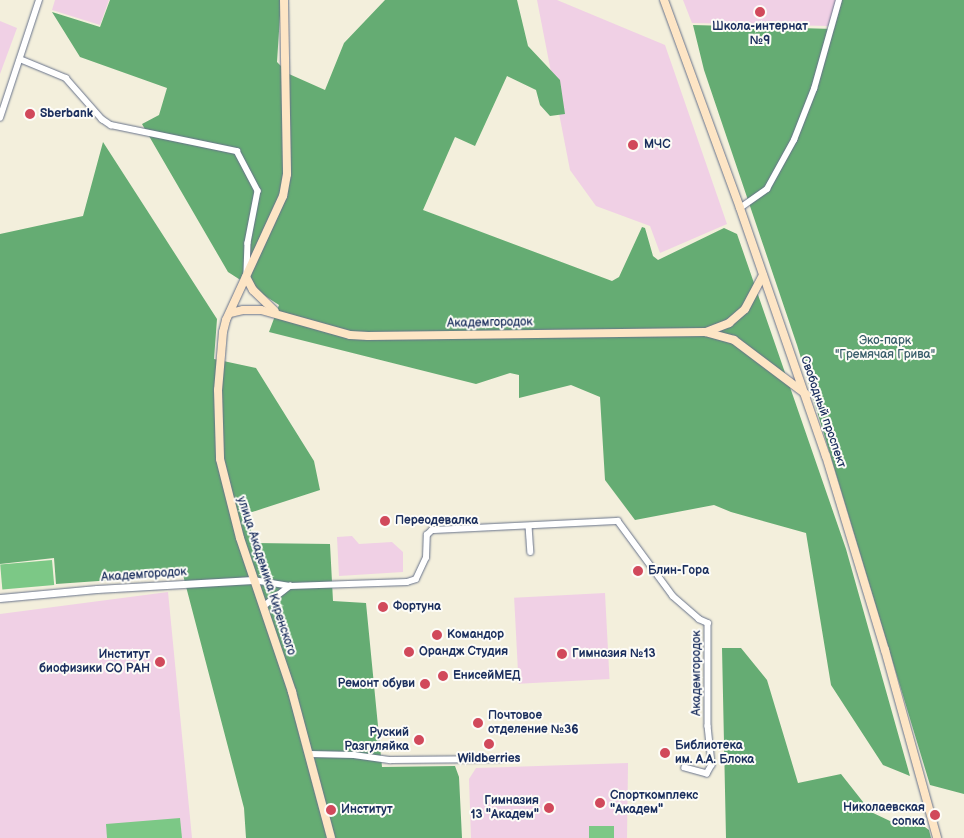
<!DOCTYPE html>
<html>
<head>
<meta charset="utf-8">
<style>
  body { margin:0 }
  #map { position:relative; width:964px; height:838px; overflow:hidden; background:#f3efdc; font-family:"Balsamiq Sans",sans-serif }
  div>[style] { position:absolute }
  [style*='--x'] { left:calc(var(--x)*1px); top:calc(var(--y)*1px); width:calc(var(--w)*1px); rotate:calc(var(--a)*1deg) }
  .built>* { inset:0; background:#f0d0e5; transform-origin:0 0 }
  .green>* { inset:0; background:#7cc886; transform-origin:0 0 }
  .forest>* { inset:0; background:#65ac73 }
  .roads { filter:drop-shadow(0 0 1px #67728a) drop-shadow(0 0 1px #67728a) }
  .minor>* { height:5.5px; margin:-2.75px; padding:0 2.75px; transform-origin:2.75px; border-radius:2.75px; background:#fff }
  .tertiary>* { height:7px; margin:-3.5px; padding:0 3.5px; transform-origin:3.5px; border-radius:3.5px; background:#fff }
  .secondary>* { height:8px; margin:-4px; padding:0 4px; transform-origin:4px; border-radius:4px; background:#fde5c5 }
  .dots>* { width:14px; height:14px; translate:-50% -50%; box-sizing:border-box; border:2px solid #fdfcf7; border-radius:50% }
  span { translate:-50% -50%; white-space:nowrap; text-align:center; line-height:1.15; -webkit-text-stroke:4px #fdfcf7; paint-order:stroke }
  .poi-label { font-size:12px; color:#1b2f5e; font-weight:700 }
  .left { translate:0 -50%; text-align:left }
  .right { translate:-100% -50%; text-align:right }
  .street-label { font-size:12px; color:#1b2f5e }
  .park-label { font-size:12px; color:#385d6a }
</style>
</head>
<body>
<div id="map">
  <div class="built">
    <div style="clip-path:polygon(55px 0,109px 0,100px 25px,52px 10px)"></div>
    <div style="clip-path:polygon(537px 0,557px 0,665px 45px,727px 224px,660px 253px,650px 226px,596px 206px,570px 170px)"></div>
    <div style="clip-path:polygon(683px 0,836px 0,829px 26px,692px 23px)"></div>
    <div style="clip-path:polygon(0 21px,17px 28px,0 74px)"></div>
    <div style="clip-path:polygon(352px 536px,359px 544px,392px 542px,403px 552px,403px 572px,339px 576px,337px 537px)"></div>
    <div style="clip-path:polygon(168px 592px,192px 838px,0 838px,0 614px)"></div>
    <div style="left:605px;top:593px;width:86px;height:91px;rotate:87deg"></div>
    <div style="clip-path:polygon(628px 763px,627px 838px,471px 838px,469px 779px,476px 768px)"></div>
  </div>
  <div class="green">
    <div style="left:52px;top:560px;width:25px;height:52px;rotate:85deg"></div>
    <div style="clip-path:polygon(180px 818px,182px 838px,107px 838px,106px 824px)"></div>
    <div style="left:589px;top:826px;width:25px;height:12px"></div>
  </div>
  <div class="forest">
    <div style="clip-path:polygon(110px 0,281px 0,277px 62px,289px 74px,325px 90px,344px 43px,385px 0,517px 0,528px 46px,560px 80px,565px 114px,550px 116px,540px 105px,536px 90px,507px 76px,475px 146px,455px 137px,423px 210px,612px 281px,619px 277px,642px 227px,645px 228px,653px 256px,658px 260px,724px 228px,737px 234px,846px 549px,910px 776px,883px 765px,831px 685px,806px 533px,731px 512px,714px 505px,635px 520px,605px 480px,600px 397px,571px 385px,519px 398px,519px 375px,510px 373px,476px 384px,269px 332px,279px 305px,228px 272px,142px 124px,159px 115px,167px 88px,80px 57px,52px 12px,100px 27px)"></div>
    <div style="clip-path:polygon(842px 0,964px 0,964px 794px,930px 785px,797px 345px,704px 70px,693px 25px,834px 29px)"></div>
    <div style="clip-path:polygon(103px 142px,217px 319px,214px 359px,256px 368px,314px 461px,320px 490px,246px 514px,255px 543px,330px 544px,333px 601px,366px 603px,382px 767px,455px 766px,459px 777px,462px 838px,246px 838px,244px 808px,183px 575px,56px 584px,54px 558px,0 564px,0 234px,83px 216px)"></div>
    <div style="clip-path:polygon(722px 648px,741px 648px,767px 680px,798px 783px,841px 774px,871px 812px,890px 821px,910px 816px,929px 830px,931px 838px,726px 838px)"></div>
  </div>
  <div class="roads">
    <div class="minor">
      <div style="--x:20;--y:59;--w:50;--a:22.4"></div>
      <div style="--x:66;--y:78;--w:55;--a:48.7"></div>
      <div style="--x:102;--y:119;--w:11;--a:34"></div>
      <div style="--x:111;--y:125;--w:129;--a:11.7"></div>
      <div style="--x:237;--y:151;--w:45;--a:62.3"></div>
      <div style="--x:258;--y:191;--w:53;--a:100.9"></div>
      <div style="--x:248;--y:243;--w:29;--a:92"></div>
      <div style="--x:0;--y:118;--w:124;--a:-71.7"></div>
      <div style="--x:740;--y:208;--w:33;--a:-35"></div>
      <div style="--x:767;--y:189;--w:56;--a:-61.1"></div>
      <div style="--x:794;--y:140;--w:55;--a:-68.6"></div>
      <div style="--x:814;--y:89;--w:92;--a:-74.3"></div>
      <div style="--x:529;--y:526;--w:26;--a:86"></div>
      <div style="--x:253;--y:580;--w:37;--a:9"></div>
      <div style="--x:290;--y:586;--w:117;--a:-2"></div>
      <div style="--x:407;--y:582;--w:9;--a:-18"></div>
      <div style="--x:416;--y:579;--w:23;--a:-65"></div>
      <div style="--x:426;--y:558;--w:23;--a:-88"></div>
      <div style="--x:427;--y:535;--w:7;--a:-45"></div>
      <div style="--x:432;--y:530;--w:186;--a:-2.8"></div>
      <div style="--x:618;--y:521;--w:93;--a:53.7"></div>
      <div style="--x:673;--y:596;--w:35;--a:41"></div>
      <div style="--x:699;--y:619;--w:10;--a:24"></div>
      <div style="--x:708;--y:623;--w:103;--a:90"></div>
      <div style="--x:708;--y:726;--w:39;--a:84"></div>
      <div style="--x:712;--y:765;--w:10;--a:119"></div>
      <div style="--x:707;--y:774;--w:23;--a:-165"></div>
      <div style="--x:264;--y:606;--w:33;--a:-38"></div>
      <div style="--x:310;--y:754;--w:44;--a:1.3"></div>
      <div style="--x:354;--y:755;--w:37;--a:8"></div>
      <div style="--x:391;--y:760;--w:110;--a:-0.5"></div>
    </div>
    <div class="tertiary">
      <div style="--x:0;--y:598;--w:97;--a:-5.3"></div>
      <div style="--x:97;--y:589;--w:156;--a:-3.3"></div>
    </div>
    <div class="secondary">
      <div style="--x:284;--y:0;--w:174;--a:89"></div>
      <div style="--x:287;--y:174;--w:22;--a:100"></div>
      <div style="--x:283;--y:196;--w:136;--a:114.7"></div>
      <div style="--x:226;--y:320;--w:12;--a:104"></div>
      <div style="--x:223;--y:332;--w:58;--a:94.9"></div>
      <div style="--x:218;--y:390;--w:69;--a:88.3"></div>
      <div style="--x:220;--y:459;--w:81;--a:75.8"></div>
      <div style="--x:240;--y:538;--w:163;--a:71.3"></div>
      <div style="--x:292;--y:692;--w:151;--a:75"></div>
      <div style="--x:664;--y:0;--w:221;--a:69.9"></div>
      <div style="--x:740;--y:208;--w:262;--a:70.9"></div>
      <div style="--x:826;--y:456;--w:203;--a:73.1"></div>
      <div style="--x:885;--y:650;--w:195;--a:74.5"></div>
      <div style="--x:246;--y:277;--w:15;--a:62"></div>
      <div style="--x:253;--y:290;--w:30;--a:44"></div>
      <div style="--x:230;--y:313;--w:13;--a:-13"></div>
      <div style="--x:243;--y:310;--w:18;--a:0"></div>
      <div style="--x:261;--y:310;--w:92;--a:15.7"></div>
      <div style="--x:350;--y:335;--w:18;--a:3"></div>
      <div style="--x:368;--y:336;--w:337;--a:-0.7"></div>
      <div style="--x:705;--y:332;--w:30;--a:15"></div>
      <div style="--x:734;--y:340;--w:91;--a:37"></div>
      <div style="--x:706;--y:332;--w:25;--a:-21"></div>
      <div style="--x:729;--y:323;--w:21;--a:-41"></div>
      <div style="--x:745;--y:309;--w:38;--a:-62"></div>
    </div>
  </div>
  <div class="dots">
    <div style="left:760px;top:12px;background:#d1495b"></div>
    <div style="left:30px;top:114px;background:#d1495b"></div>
    <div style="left:633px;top:145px;background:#d1495b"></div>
    <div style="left:385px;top:521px;background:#d1495b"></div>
    <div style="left:638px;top:571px;background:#d1495b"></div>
    <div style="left:383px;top:607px;background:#d1495b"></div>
    <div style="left:437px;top:635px;background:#d1495b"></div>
    <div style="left:409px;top:652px;background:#d1495b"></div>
    <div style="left:562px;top:654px;background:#d1495b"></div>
    <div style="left:160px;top:662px;background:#d1495b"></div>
    <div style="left:443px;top:676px;background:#d1495b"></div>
    <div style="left:425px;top:684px;background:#d1495b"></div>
    <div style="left:478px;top:723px;background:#d1495b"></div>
    <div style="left:419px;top:740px;background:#d1495b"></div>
    <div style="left:489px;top:744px;background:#d1495b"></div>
    <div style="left:665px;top:753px;background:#d1495b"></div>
    <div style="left:600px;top:803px;background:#d1495b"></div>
    <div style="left:549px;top:808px;background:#d1495b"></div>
    <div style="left:331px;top:810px;background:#d1495b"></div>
    <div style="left:935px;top:815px;background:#d1495b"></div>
  </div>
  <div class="poi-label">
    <span style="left:760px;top:34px">Школа-интернат<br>№9</span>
    <span class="left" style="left:40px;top:114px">Sberbank</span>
    <span class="left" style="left:644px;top:145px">МЧС</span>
    <span class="left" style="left:395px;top:521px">Переодевалка</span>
    <span class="left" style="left:648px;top:571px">Блин-Гора</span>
    <span class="left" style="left:393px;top:607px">Фортуна</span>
    <span class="left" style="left:447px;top:635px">Командор</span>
    <span class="left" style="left:419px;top:652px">Орандж Студия</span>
    <span class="left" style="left:572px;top:654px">Гимназия №13</span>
    <span class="right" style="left:150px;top:662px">Институт<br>биофизики СО РАН</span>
    <span class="left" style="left:453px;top:676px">ЕнисейМЕД</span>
    <span class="right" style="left:415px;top:684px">Ремонт обуви</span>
    <span class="left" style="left:488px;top:723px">Почтовое<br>отделение №36</span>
    <span class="right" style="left:409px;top:740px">Руский<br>Разгуляйка</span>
    <span class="left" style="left:675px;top:753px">Библиотека<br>им. А.А. Блока</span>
    <span style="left:489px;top:759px">Wildberries</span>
    <span class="left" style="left:610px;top:803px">Спорткомплекс<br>"Академ"</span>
    <span class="right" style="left:539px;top:808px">Гимназия<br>13 "Академ"</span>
    <span class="right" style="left:925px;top:815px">Николаевская<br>сопка</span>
    <span class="left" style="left:341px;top:810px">Институт</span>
  </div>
  <div class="street-label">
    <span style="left:490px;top:323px;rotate:-1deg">Академгородок</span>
    <span style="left:823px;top:412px;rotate:71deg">Свободный проспект</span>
    <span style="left:144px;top:575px;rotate:-4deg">Академгородок</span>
    <span style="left:266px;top:576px;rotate:72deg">улица Академика Киренского</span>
    <span style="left:697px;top:673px;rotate:-90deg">Академгородок</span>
  </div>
  <div class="park-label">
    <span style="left:885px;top:348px">Эко-парк<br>"Гремячая Грива"</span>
  </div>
</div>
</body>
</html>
